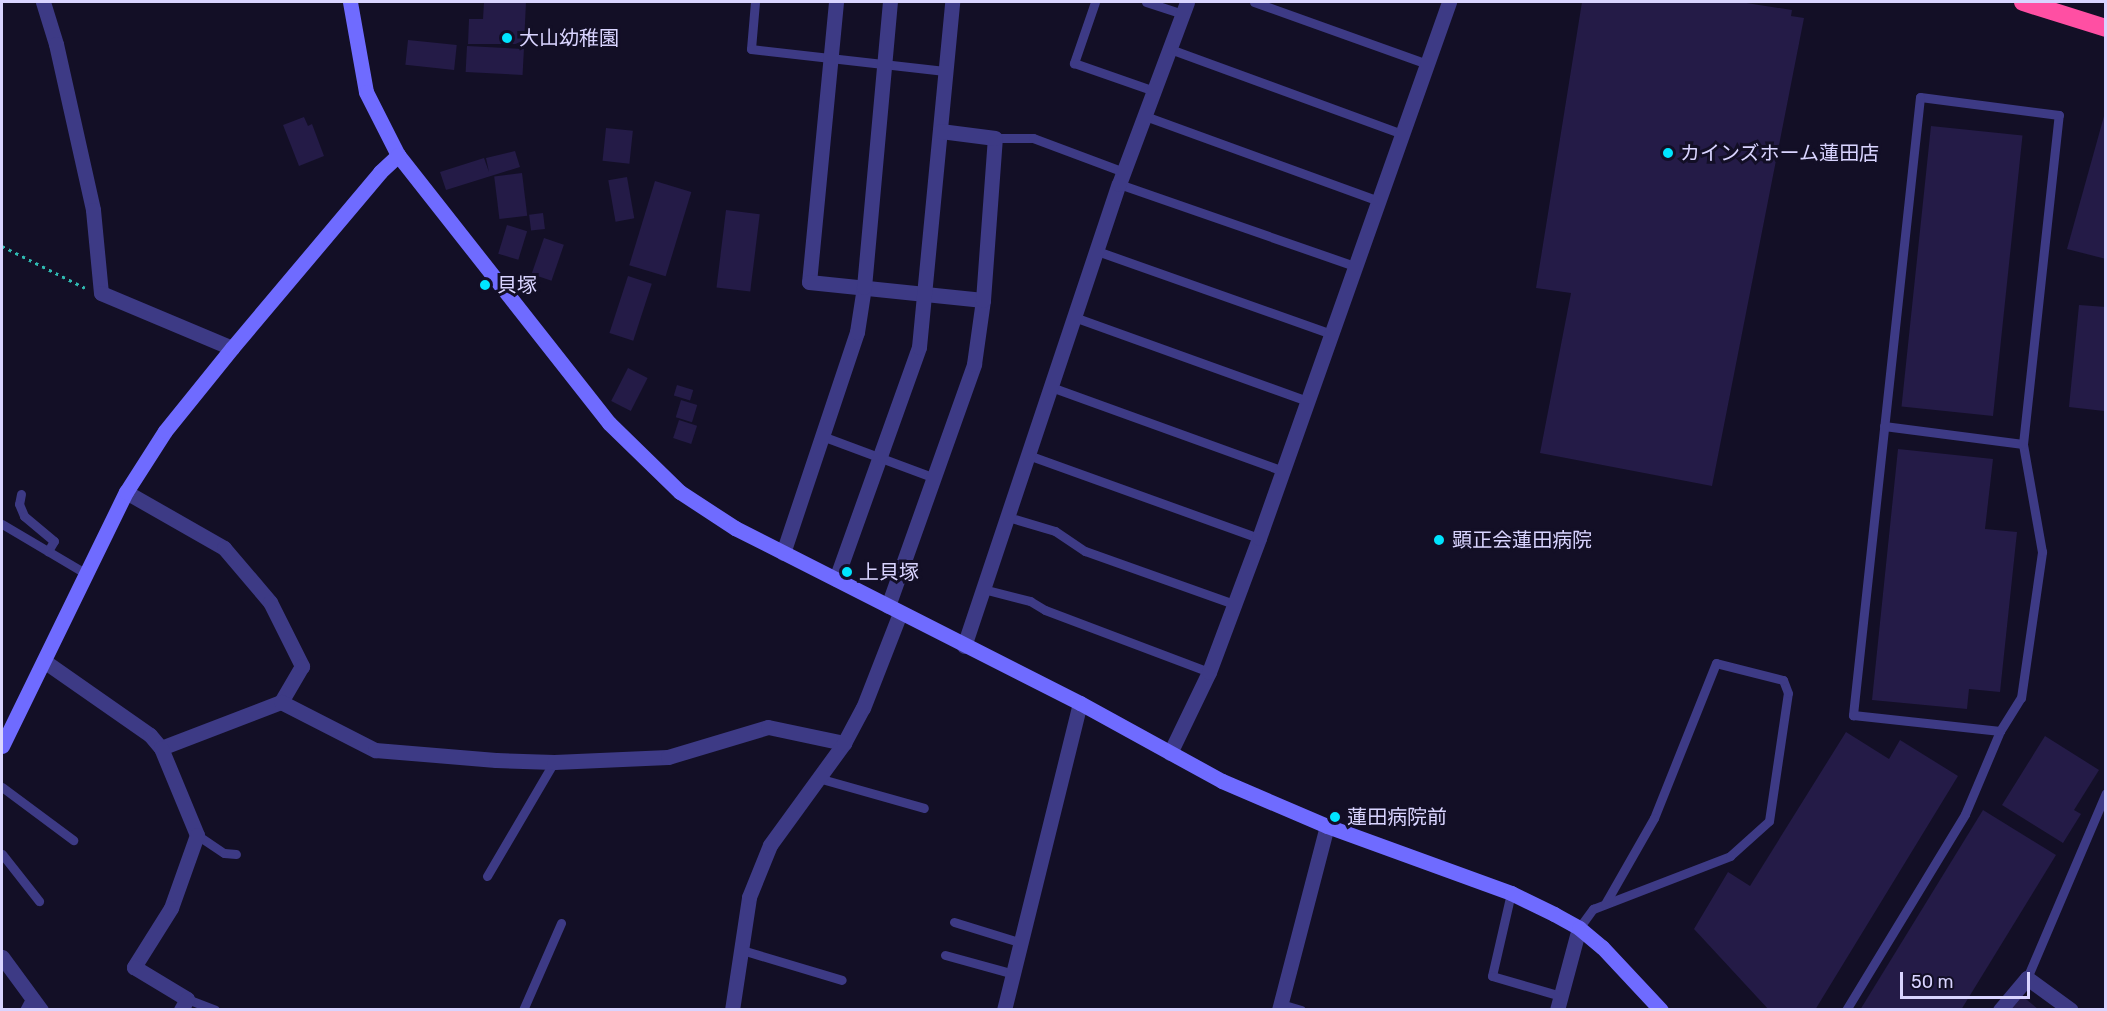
<!DOCTYPE html>
<html>
<head>
<meta charset="utf-8">
<style>
  body { margin:0 }
  #map { position:relative; width:2107px; height:1011px; overflow:hidden; background:#130f26; font-family:Rubik,"Noto Sans JP",sans-serif }
  div>[style] { position:absolute }
  [style*='--x'] { left:calc(var(--x)*1px); top:calc(var(--y)*1px); width:calc(var(--w)*1px); rotate:calc(var(--a)*1deg) }
  .building>* { inset:0; background:#241b47; transform-origin:0 0 }
  .path>* { height:3px; margin-top:-1.5px; transform-origin:0; background:repeating-linear-gradient(90deg,#2fb8b0 0 3px,transparent 0 7.5px) }
  .lane>* { height:9px; margin:-4.5px; padding:0 4.5px; transform-origin:4.5px; border-radius:4.5px; background:#3d3a85 }
  .street>* { height:15px; margin:-7.5px; padding:0 7.5px; transform-origin:7.5px; border-radius:7.5px; background:#3d3a85 }
  .secondary>* { height:15px; margin:-7.5px; padding:0 7.5px; transform-origin:7.5px; border-radius:7.5px; background:#6f6bff }
  .highway>* { height:18px; margin:-9px; padding:0 9px; transform-origin:9px; border-radius:9px; background:#ff4fa3 }
  .dots>* { width:16px; height:16px; translate:-50% -50%; box-sizing:border-box; border:3px solid #130f26; border-radius:50% }
  span { translate:-50% -50%; white-space:nowrap; text-align:center; line-height:1.15; -webkit-text-stroke:6px #130f26; paint-order:stroke }
  .poi-label { font-size:20px; color:#d9d4ff }
  .left { translate:0 -50%; text-align:left }
  .frame { position:absolute; inset:0; border:3px solid #d9d4ff; pointer-events:none }
  .scale { position:absolute; left:1900px; top:972px; width:130px; height:27px; box-sizing:border-box; border:3px solid #d9d4ff; border-top:0; padding-left:8px; font-size:18px; line-height:21px; white-space:nowrap; color:#d9d4ff; -webkit-text-stroke:4px #130f26; paint-order:stroke }
</style>
</head>
<body>
<div id="map">
  <div class="building">
    <div style="clip-path:polygon(484px 2px,526px 2px,524px 44px,468px 44px,469px 19px,483px 19px)"></div>
    <div style="clip-path:polygon(1582px 2px,1740px 2px,1792px 10px,1791px 16px,1804px 18px,1712px 486px,1540px 453px,1571px 293px,1536px 288px)"></div>
    <div style="left:408px;top:40px;width:49px;height:25px;rotate:6deg"></div>
    <div style="left:467px;top:46px;width:57px;height:26px;rotate:3deg"></div>
    <div style="clip-path:polygon(2106px 109px,2106px 259px,2067px 249px)"></div>
    <div style="clip-path:polygon(304px 117px,308px 126px,312px 124px,324px 156px,299px 166px,283px 125px)"></div>
    <div style="left:1931px;top:126px;width:92px;height:282px;rotate:6deg"></div>
    <div style="left:606px;top:128px;width:27px;height:33px;rotate:6deg"></div>
    <div style="clip-path:polygon(515px 151px,520px 167px,446px 190px,440px 172px,484px 158px,489px 172px,486px 158px)"></div>
    <div style="left:522px;top:173px;width:43px;height:28px;rotate:83deg"></div>
    <div style="left:627px;top:177px;width:42px;height:19px;rotate:80deg"></div>
    <div style="left:655px;top:181px;width:38px;height:88px;rotate:17deg"></div>
    <div style="left:726px;top:210px;width:34px;height:78px;rotate:7deg"></div>
    <div style="left:543px;top:213px;width:16px;height:14px;rotate:83deg"></div>
    <div style="left:507px;top:225px;width:21px;height:30px;rotate:17deg"></div>
    <div style="left:544px;top:238px;width:21px;height:38px;rotate:19deg"></div>
    <div style="left:628px;top:276px;width:25px;height:60px;rotate:18deg"></div>
    <div style="clip-path:polygon(2079px 305px,2106px 307px,2104px 411px,2069px 407px)"></div>
    <div style="left:628px;top:368px;width:22px;height:37px;rotate:27deg"></div>
    <div style="left:677px;top:385px;width:17px;height:11px;rotate:17deg"></div>
    <div style="left:681px;top:400px;width:17px;height:18px;rotate:17deg"></div>
    <div style="left:679px;top:420px;width:19px;height:19px;rotate:18deg"></div>
    <div style="clip-path:polygon(1898px 449px,1993px 459px,1985px 529px,2017px 532px,2000px 692px,1969px 689px,1967px 709px,1872px 700px)"></div>
    <div style="clip-path:polygon(1846px 732px,1889px 759px,1900px 740px,1958px 776px,1815px 1010px,1769px 1010px,1694px 929px,1728px 872px,1750px 886px)"></div>
    <div style="clip-path:polygon(2045px 736px,2099px 770px,2074px 810px,2081px 814px,2063px 843px,2002px 805px)"></div>
    <div style="clip-path:polygon(1983px 810px,2056px 855px,1961px 1010px,1860px 1010px)"></div>
    <div style="clip-path:polygon(2020px 994px,2039px 1010px,2007px 1010px)"></div>
  </div>
  <div class="path">
    <div style="--x:2;--y:246;--w:93;--a:26.8"></div>
  </div>
  <div class="lane">
    <div style="--x:755;--y:2;--w:47;--a:94.9"></div>
    <div style="--x:751;--y:49;--w:195;--a:6.5"></div>
    <div style="--x:1095;--y:2;--w:65;--a:109"></div>
    <div style="--x:1074;--y:63;--w:85;--a:19.3"></div>
    <div style="--x:1146;--y:2;--w:38;--a:18"></div>
    <div style="--x:1254;--y:2;--w:184;--a:19.7"></div>
    <div style="--x:1170;--y:49;--w:247;--a:20.1"></div>
    <div style="--x:1145;--y:116;--w:248;--a:20"></div>
    <div style="--x:995;--y:138;--w:38;--a:0"></div>
    <div style="--x:1033;--y:138;--w:97;--a:20.5"></div>
    <div style="--x:1119;--y:184;--w:250;--a:19.2"></div>
    <div style="--x:1097;--y:251;--w:248;--a:19.5"></div>
    <div style="--x:1074;--y:317;--w:248;--a:19.8"></div>
    <div style="--x:1051;--y:387;--w:247;--a:19.9"></div>
    <div style="--x:1884;--y:426;--w:140;--a:7.4"></div>
    <div style="--x:822;--y:436;--w:121;--a:20.4"></div>
    <div style="--x:1028;--y:455;--w:245;--a:19.8"></div>
    <div style="--x:21;--y:494;--w:10;--a:101"></div>
    <div style="--x:19;--y:504;--w:13;--a:67"></div>
    <div style="--x:24;--y:516;--w:39;--a:40"></div>
    <div style="--x:54;--y:541;--w:12;--a:121"></div>
    <div style="--x:1008;--y:517;--w:49;--a:16.6"></div>
    <div style="--x:1055;--y:531;--w:36;--a:34"></div>
    <div style="--x:1085;--y:551;--w:158;--a:19.6"></div>
    <div style="--x:2;--y:524;--w:96;--a:30.6"></div>
    <div style="--x:983;--y:589;--w:49;--a:14.3"></div>
    <div style="--x:1030;--y:601;--w:17;--a:31"></div>
    <div style="--x:1045;--y:610;--w:175;--a:20.7"></div>
    <div style="--x:818;--y:778;--w:110;--a:15.8"></div>
    <div style="--x:2;--y:787;--w:89;--a:36.7"></div>
    <div style="--x:197;--y:835;--w:32;--a:34"></div>
    <div style="--x:224;--y:853;--w:12;--a:5"></div>
    <div style="--x:2;--y:854;--w:60;--a:51.8"></div>
    <div style="--x:487;--y:876;--w:132;--a:-59.6"></div>
    <div style="--x:1511;--y:893;--w:85;--a:102.9"></div>
    <div style="--x:1492;--y:976;--w:72;--a:16.2"></div>
    <div style="--x:954;--y:922;--w:71;--a:17.2"></div>
    <div style="--x:1579;--y:928;--w:24;--a:-54"></div>
    <div style="--x:1593;--y:909;--w:147;--a:-21.1"></div>
    <div style="--x:1730;--y:856;--w:52;--a:-41.9"></div>
    <div style="--x:1769;--y:821;--w:129;--a:-81.6"></div>
    <div style="--x:1788;--y:693;--w:14;--a:-111"></div>
    <div style="--x:1783;--y:680;--w:69;--a:-165.8"></div>
    <div style="--x:1716;--y:663;--w:167;--a:111.8"></div>
    <div style="--x:1654;--y:818;--w:99;--a:119.7"></div>
    <div style="--x:742;--y:950;--w:104;--a:16.7"></div>
    <div style="--x:945;--y:955;--w:72;--a:15.4"></div>
    <div style="--x:2027;--y:978;--w:201;--a:-66.9"></div>
    <div style="--x:187;--y:999;--w:30;--a:21"></div>
    <div style="--x:1281;--y:1004;--w:21;--a:17"></div>
    <div style="--x:24;--y:1010;--w:15;--a:-62"></div>
    <div style="--x:523;--y:1010;--w:95;--a:-66.4"></div>
    <div style="--x:1846;--y:1010;--w:229;--a:-58.7"></div>
    <div style="--x:1965;--y:814;--w:90;--a:-67.1"></div>
    <div style="--x:2000;--y:731;--w:39;--a:-58"></div>
    <div style="--x:2021;--y:698;--w:148;--a:-81.8"></div>
    <div style="--x:2042;--y:552;--w:110;--a:-100"></div>
    <div style="--x:2023;--y:444;--w:331;--a:-83.8"></div>
    <div style="--x:2059;--y:115;--w:140;--a:-172.6"></div>
    <div style="--x:1920;--y:97;--w:622;--a:96.19"></div>
    <div style="--x:1853;--y:715;--w:148;--a:6.2"></div>
  </div>
  <div class="street">
    <div style="--x:43;--y:2;--w:44;--a:72.8"></div>
    <div style="--x:56;--y:44;--w:170;--a:77.4"></div>
    <div style="--x:93;--y:210;--w:83;--a:84.5"></div>
    <div style="--x:101;--y:293;--w:142;--a:22.8"></div>
    <div style="--x:836;--y:2;--w:281;--a:95.5"></div>
    <div style="--x:809;--y:282;--w:175;--a:5.9"></div>
    <div style="--x:126;--y:492;--w:113;--a:29.7"></div>
    <div style="--x:224;--y:548;--w:71;--a:49.6"></div>
    <div style="--x:270;--y:602;--w:72;--a:63.4"></div>
    <div style="--x:302;--y:666;--w:42;--a:120.3"></div>
    <div style="--x:783;--y:553;--w:233;--a:-71.5"></div>
    <div style="--x:857;--y:332;--w:46;--a:-81.2"></div>
    <div style="--x:864;--y:287;--w:286;--a:-84.8"></div>
    <div style="--x:836;--y:579;--w:246;--a:-70.3"></div>
    <div style="--x:919;--y:347;--w:347;--a:-84.5"></div>
    <div style="--x:888;--y:606;--w:257;--a:-70.4"></div>
    <div style="--x:974;--y:364;--w:65;--a:-82"></div>
    <div style="--x:983;--y:300;--w:162;--a:-85.8"></div>
    <div style="--x:995;--y:138;--w:55;--a:-172.7"></div>
    <div style="--x:964;--y:646;--w:487;--a:-71.5"></div>
    <div style="--x:1119;--y:184;--w:194;--a:-69.5"></div>
    <div style="--x:44;--y:661;--w:129;--a:34.9"></div>
    <div style="--x:150;--y:735;--w:17;--a:50"></div>
    <div style="--x:161;--y:748;--w:129;--a:-21"></div>
    <div style="--x:281;--y:702;--w:106;--a:27.1"></div>
    <div style="--x:375;--y:750;--w:121;--a:4.7"></div>
    <div style="--x:496;--y:760;--w:58;--a:2"></div>
    <div style="--x:554;--y:762;--w:114;--a:-2.5"></div>
    <div style="--x:668;--y:757;--w:104;--a:-16.7"></div>
    <div style="--x:768;--y:727;--w:78;--a:11.9"></div>
    <div style="--x:161;--y:748;--w:94;--a:67.5"></div>
    <div style="--x:197;--y:835;--w:77;--a:109.6"></div>
    <div style="--x:171;--y:908;--w:70;--a:122.1"></div>
    <div style="--x:134;--y:967;--w:62;--a:31.1"></div>
    <div style="--x:187;--y:999;--w:13;--a:119"></div>
    <div style="--x:1170;--y:753;--w:90;--a:-64.3"></div>
    <div style="--x:1209;--y:672;--w:143;--a:-69.5"></div>
    <div style="--x:1259;--y:538;--w:569;--a:-70.48"></div>
    <div style="--x:2;--y:957;--w:66;--a:53.7"></div>
    <div style="--x:732;--y:1010;--w:114;--a:-81.4"></div>
    <div style="--x:749;--y:897;--w:56;--a:-68"></div>
    <div style="--x:770;--y:845;--w:126;--a:-54"></div>
    <div style="--x:844;--y:743;--w:40;--a:-62"></div>
    <div style="--x:863;--y:708;--w:102;--a:-68.7"></div>
    <div style="--x:1004;--y:1010;--w:316;--a:-76.1"></div>
    <div style="--x:1279;--y:1010;--w:190;--a:-75.4"></div>
    <div style="--x:1557;--y:1010;--w:85;--a:-75"></div>
    <div style="--x:2000;--y:1010;--w:42;--a:-49.8"></div>
    <div style="--x:2027;--y:978;--w:54;--a:36"></div>
  </div>
  <div class="secondary">
    <div style="--x:350;--y:2;--w:91;--a:79.9"></div>
    <div style="--x:366;--y:92;--w:71;--a:63.1"></div>
    <div style="--x:398;--y:155;--w:341;--a:51.8"></div>
    <div style="--x:609;--y:423;--w:99;--a:44.2"></div>
    <div style="--x:680;--y:492;--w:66;--a:33.2"></div>
    <div style="--x:735;--y:528;--w:387;--a:26.9"></div>
    <div style="--x:1080;--y:703;--w:162;--a:28.8"></div>
    <div style="--x:1222;--y:781;--w:114;--a:23.2"></div>
    <div style="--x:1327;--y:826;--w:196;--a:20"></div>
    <div style="--x:1511;--y:893;--w:48;--a:26"></div>
    <div style="--x:1554;--y:914;--w:29;--a:29"></div>
    <div style="--x:1579;--y:928;--w:30;--a:40"></div>
    <div style="--x:1602;--y:947;--w:86;--a:46.9"></div>
    <div style="--x:2;--y:746;--w:283;--a:-64"></div>
    <div style="--x:126;--y:492;--w:72;--a:-57.4"></div>
    <div style="--x:165;--y:431;--w:107;--a:-51.1"></div>
    <div style="--x:232;--y:348;--w:230;--a:-49.9"></div>
    <div style="--x:380;--y:172;--w:25;--a:-43"></div>
  </div>
  <div class="highway">
    <div style="--x:2023;--y:2;--w:87;--a:17.4"></div>
  </div>
  <div class="dots">
    <div style="left:507px;top:38px;background:#00e5ff"></div>
    <div style="left:1668px;top:153px;background:#00e5ff"></div>
    <div style="left:485px;top:285px;background:#00e5ff"></div>
    <div style="left:1439px;top:540px;background:#00e5ff"></div>
    <div style="left:847px;top:572px;background:#00e5ff"></div>
    <div style="left:1335px;top:817px;background:#00e5ff"></div>
  </div>
  <div class="poi-label">
    <span class="left" style="left:519px;top:38px">大山幼稚園</span>
    <span class="left" style="left:1680px;top:153px">カインズホーム蓮田店</span>
    <span class="left" style="left:497px;top:285px">貝塚</span>
    <span class="left" style="left:1452px;top:540px">顕正会蓮田病院</span>
    <span class="left" style="left:859px;top:572px">上貝塚</span>
    <span class="left" style="left:1347px;top:817px">蓮田病院前</span>
  </div>
  <div class="frame"></div>
  <div class="scale">50 m</div>
</div>
</body>
</html>
